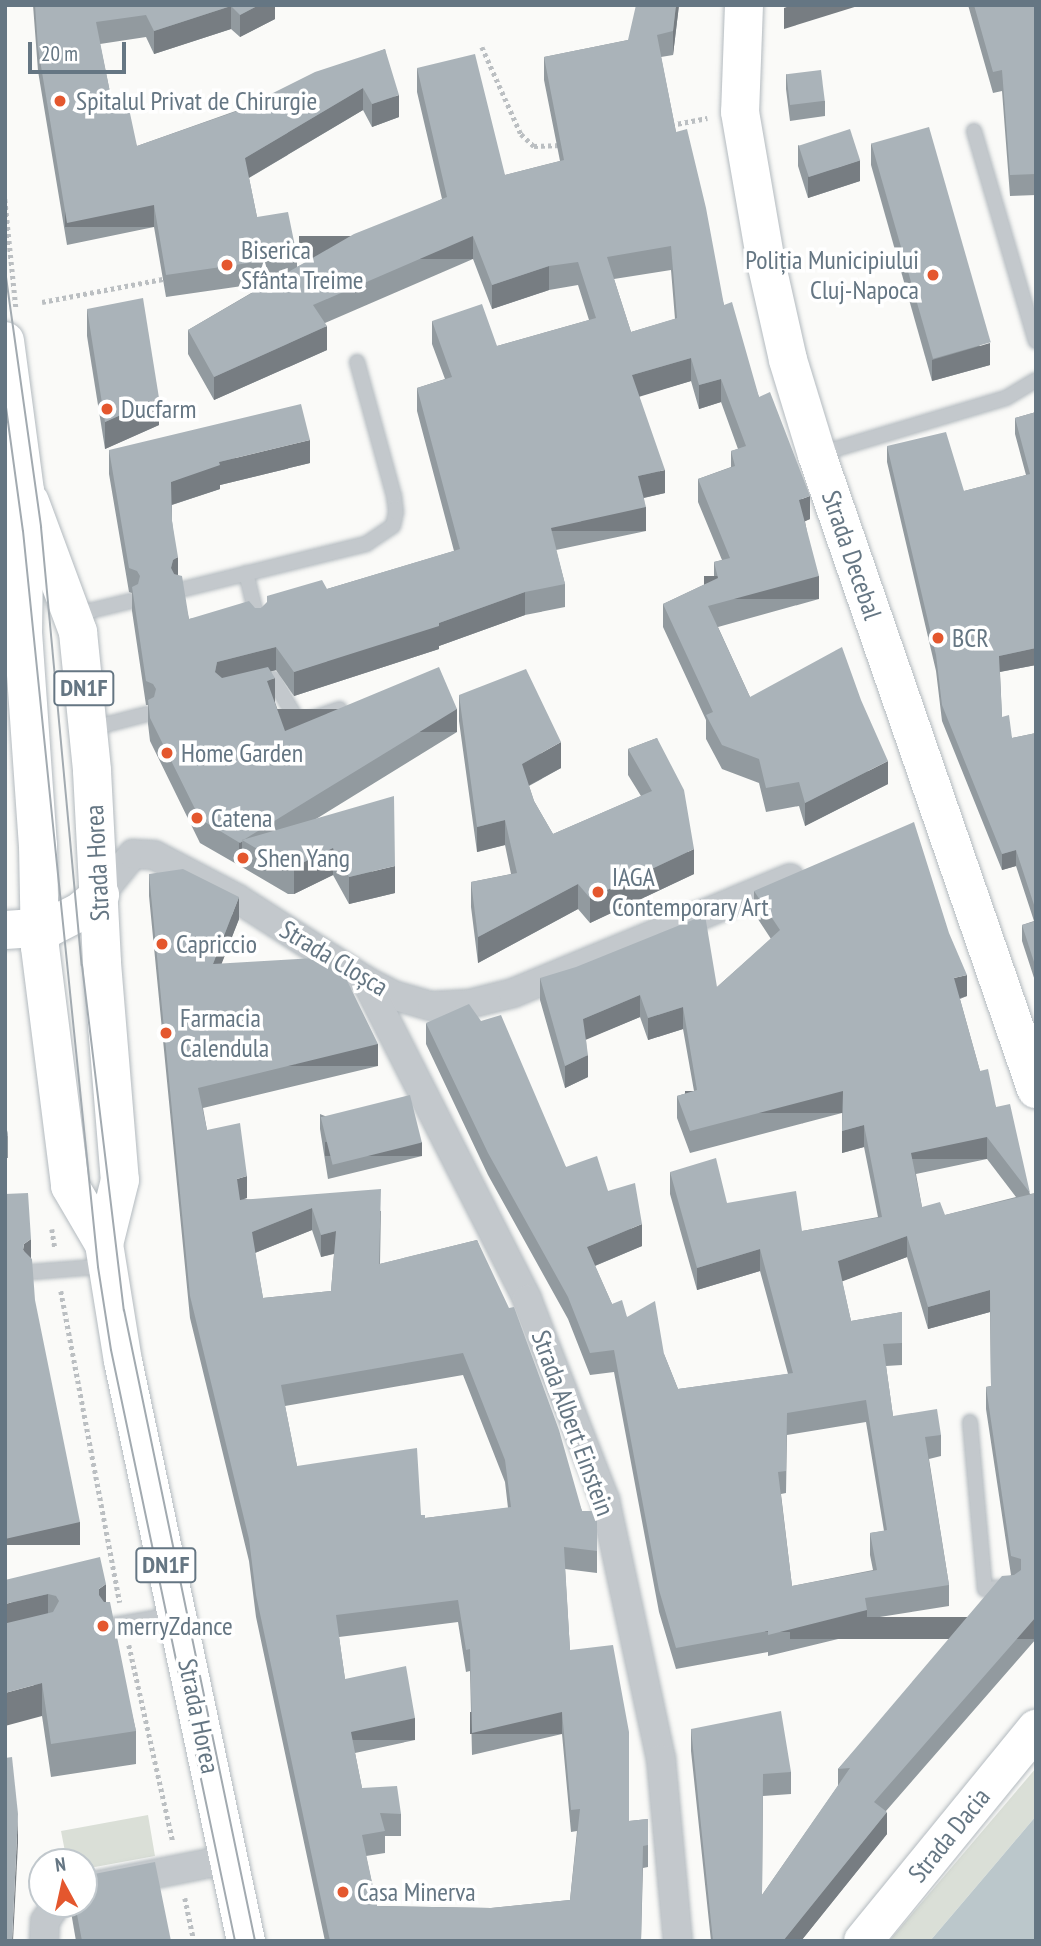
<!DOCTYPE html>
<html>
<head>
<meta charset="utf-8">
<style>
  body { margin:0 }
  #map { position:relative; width:1041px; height:1946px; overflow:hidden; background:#fafaf8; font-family:"PT Sans Narrow",sans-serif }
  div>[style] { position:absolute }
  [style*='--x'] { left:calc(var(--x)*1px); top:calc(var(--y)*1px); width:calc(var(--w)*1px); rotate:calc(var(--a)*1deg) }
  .green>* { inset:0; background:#dadfd7 }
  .water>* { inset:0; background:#bbc7cb }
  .path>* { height:4.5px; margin-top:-2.25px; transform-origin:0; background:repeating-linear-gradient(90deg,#bbbfc2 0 3.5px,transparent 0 7px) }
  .roads { filter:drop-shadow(0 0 2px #b3babf) drop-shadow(0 0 2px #b3babf) }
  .lane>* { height:14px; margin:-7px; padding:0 7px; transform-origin:7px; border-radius:7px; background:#c3c8cc }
  .street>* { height:28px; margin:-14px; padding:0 14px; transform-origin:14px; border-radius:14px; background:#c3c8cc }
  .secondary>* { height:38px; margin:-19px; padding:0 19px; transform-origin:19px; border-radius:19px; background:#fff }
  .primary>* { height:38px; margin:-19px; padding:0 19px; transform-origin:19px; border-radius:19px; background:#fff }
  .tram>* { height:2px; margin:-1px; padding:0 1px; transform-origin:1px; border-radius:1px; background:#a2aab0 }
  .wall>* { inset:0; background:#929a9f }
  .shaded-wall>* { inset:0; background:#777d82; transform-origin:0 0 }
  .building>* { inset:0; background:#aab3b9; transform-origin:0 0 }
  .dots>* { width:19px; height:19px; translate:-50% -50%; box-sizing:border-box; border:4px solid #fff; border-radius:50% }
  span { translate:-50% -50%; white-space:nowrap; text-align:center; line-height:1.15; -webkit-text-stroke:7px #fff; paint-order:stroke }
  .shield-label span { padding:2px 5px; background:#fff; border:2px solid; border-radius:5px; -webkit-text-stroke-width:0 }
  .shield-label { font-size:24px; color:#657683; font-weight:700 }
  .poi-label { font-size:26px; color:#657683 }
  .left { translate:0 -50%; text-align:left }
  .right { translate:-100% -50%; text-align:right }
  .street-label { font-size:26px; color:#657683 }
  .frame { position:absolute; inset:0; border:7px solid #657683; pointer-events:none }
  .north { position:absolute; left:28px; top:1848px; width:70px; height:70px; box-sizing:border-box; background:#fff; border:2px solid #c1c8cd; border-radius:50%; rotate:352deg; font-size:19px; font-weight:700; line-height:28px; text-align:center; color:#657683 }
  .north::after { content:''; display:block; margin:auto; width:24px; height:32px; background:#e4572e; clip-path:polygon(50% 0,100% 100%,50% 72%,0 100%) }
  .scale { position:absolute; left:28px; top:42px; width:98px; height:32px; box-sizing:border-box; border:4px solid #657683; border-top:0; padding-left:9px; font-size:21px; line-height:24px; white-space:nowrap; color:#657683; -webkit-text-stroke:5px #fff; paint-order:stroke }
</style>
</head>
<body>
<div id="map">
  <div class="green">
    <div style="clip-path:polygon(1036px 1768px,1036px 1816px,998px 1861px,930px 1941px,889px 1941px)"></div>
    <div style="clip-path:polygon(148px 1815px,155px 1856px,84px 1869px,84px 1862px,67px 1862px,61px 1831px)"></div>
  </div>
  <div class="water">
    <div style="clip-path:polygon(1036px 1816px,1036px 1941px,930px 1941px,998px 1861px)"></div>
  </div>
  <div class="path">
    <div style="--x:482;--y:47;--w:95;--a:65.9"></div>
    <div style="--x:521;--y:134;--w:18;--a:43"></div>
    <div style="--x:534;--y:146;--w:29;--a:-2"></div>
    <div style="--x:671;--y:125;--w:37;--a:-11"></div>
    <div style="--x:5;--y:199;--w:110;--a:84.2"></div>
    <div style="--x:42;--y:302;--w:123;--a:-10.8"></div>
    <div style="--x:52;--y:1229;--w:19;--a:81"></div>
    <div style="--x:61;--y:1291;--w:317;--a:79.3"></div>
    <div style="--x:129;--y:1645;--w:202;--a:77.4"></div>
    <div style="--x:185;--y:1898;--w:44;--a:78.2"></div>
  </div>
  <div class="roads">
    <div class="lane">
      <div style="--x:974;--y:131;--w:219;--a:73.6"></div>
      <div style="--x:819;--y:454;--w:195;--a:-16.7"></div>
      <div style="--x:1006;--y:398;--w:35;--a:-31"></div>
      <div style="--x:246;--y:573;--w:50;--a:76.2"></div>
      <div style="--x:180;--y:590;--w:192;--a:-13.9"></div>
      <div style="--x:366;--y:544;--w:32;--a:-34"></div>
      <div style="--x:393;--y:526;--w:14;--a:-78"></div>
      <div style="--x:396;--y:512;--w:16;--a:-97"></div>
      <div style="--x:394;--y:496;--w:139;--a:-105.4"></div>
      <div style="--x:73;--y:615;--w:60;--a:-13.6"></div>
      <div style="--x:259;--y:683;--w:15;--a:-16"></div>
      <div style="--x:273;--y:679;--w:51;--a:59.4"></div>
      <div style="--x:299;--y:723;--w:43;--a:-18.9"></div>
      <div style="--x:89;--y:729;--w:60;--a:-14.5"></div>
      <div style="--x:32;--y:1272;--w:75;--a:-4.6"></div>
      <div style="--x:970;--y:1422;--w:168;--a:84.9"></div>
      <div style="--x:985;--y:1589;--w:23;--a:-5"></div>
      <div style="--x:108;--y:1626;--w:69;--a:-10"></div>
    </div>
    <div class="street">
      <div style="--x:100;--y:895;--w:53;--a:-51.2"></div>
      <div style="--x:133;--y:854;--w:21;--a:3"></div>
      <div style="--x:154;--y:855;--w:95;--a:27.6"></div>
      <div style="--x:238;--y:899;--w:152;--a:32.6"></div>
      <div style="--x:366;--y:981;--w:34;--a:27"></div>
      <div style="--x:396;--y:996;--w:37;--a:16"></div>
      <div style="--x:432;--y:1006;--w:37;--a:-3"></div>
      <div style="--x:469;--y:1004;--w:45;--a:-14"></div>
      <div style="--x:513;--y:993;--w:300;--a:-22.5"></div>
      <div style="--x:366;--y:981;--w:356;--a:63.1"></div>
      <div style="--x:527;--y:1299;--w:216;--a:68.8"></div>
      <div style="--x:605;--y:1500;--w:265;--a:77.8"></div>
      <div style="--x:661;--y:1759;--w:183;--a:84.7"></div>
      <div style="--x:84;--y:1888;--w:149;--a:-11.2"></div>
      <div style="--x:44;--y:1941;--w:20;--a:-87"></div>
      <div style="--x:45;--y:1921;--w:21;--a:-55"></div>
    </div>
    <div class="secondary">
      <div style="--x:744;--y:5;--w:107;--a:92.1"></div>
      <div style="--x:740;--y:112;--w:152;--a:80.2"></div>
      <div style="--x:766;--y:262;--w:100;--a:77.3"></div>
      <div style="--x:788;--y:360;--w:99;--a:73"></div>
      <div style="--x:817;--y:455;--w:671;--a:70.94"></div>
      <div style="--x:5;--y:930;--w:45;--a:-3.8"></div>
      <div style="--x:50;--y:927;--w:35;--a:-27"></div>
      <div style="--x:81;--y:911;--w:25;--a:-40"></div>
      <div style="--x:863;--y:1941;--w:274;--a:-50.8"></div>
    </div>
    <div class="primary">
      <div style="--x:5;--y:341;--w:151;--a:82.4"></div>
      <div style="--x:25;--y:491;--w:141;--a:90.8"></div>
      <div style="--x:23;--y:632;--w:214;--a:86"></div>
      <div style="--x:38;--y:845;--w:102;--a:88.9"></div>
      <div style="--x:40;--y:947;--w:241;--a:82.8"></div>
      <div style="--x:70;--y:1186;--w:67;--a:59.6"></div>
      <div style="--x:104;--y:1244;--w:119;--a:80.8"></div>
      <div style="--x:123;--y:1361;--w:593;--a:78.03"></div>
      <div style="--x:30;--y:502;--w:139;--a:69.7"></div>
      <div style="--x:78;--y:632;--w:140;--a:84.2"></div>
      <div style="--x:92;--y:771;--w:192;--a:87"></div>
      <div style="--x:102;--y:963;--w:218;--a:85.3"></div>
      <div style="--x:120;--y:1180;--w:66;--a:104"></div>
    </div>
  </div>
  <div class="tram">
    <div style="--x:5;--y:270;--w:260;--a:82"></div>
    <div style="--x:41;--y:527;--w:440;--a:84.7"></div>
    <div style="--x:82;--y:965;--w:348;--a:83.1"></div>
    <div style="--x:124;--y:1310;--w:644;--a:78.27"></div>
    <div style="--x:5;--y:400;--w:132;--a:82.2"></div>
    <div style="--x:23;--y:531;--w:740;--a:84.18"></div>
    <div style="--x:98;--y:1267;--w:84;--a:81.1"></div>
    <div style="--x:111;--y:1350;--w:604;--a:78.15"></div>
  </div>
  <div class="wall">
    <div style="clip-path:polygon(evenodd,33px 5px,275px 5px,275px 19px,240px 37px,231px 29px,154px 54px,146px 37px,100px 44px,113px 107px,137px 146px,261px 102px,261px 99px,385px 49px,399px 117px,372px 127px,363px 110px,249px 178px,257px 217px,297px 256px,297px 267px,442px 199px,417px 92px,417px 68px,505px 175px,560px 161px,544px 80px,544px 57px,628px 40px,679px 5px,673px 55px,661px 57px,676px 132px,724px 305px,759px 397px,810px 519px,805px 521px,819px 599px,718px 627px,750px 697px,888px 784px,805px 826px,799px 806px,766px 812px,759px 783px,722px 769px,706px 739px,706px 720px,663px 627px,663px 604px,714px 580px,714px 562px,722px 560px,698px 502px,698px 479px,731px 467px,731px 451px,738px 449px,721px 402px,699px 409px,691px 381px,639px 396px,665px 493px,644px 498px,646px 531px,556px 550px,565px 584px,565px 607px,525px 615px,439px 646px,439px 649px,294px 696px,276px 670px,271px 671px,275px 702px,285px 731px,457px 732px,316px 819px,395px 893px,349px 904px,333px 875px,294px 894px,288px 894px,242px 867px,242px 865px,240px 866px,200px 843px,150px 741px,148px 724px,148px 705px,146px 705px,132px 611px,132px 593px,129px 592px,109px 474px,109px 450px,310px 463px,220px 485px,220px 489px,172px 505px,172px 521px,178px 575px,189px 619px,255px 608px,261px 608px,327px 589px,454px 551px,417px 411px,417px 388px,445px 379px,432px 344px,432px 321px,497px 346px,589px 320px,578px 285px,549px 290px,492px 309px,473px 259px,325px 323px,327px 350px,214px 400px,188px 354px,188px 330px,270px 282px,166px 297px,154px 227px,67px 245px,38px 71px,33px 5px,671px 270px,675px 319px,631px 332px,614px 279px,671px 270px)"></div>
    <div style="clip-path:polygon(968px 5px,1036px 5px,1036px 195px,1010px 196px,1002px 91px,993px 93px)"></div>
    <div style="clip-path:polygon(786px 74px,825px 101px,825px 116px,790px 121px,786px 89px)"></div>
    <div style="clip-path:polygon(871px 143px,990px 365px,932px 381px,871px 165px)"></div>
    <div style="clip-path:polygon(798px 145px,860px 181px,808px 198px,798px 166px)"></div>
    <div style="clip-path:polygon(87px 309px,159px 425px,105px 449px,87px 336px)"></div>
    <div style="clip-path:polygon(1036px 412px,1036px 665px,1000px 672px,1002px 717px,1012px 738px,1036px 733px,1036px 984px,1022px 941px,1022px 925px,1034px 921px,1016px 866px,1002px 870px,942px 721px,936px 671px,887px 462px,887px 446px,964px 491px,1026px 475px,1015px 434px,1015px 418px)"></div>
    <div style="clip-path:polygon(459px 695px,561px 768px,529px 786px,534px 801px,553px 834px,641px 796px,628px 775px,628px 749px,657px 738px,694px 874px,590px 923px,578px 909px,478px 963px,471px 907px,471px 882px,511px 874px,505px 845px,477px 852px,459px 721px)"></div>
    <div style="clip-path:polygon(evenodd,149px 874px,239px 919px,221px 964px,378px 1066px,203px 1108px,207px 1130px,247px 1198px,243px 1199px,381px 1211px,380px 1264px,477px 1240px,582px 1511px,597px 1519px,597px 1573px,565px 1569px,570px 1650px,629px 1821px,648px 1819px,648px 1867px,643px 1868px,641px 1941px,325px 1941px,256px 1617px,249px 1561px,190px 1318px,149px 896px,149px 874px,312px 1230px,321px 1257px,334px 1254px,331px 1291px,263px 1298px,255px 1253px,312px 1230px,149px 874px,463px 1375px,505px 1482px,508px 1508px,425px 1518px,421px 1515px,297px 1466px,285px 1406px,463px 1375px,149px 874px,458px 1622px,466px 1672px,470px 1671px,472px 1755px,562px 1734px,571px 1832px,577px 1831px,570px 1900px,491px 1908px,377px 1906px,366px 1856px,385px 1853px,385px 1836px,401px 1836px,401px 1814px,362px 1788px,355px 1753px,415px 1740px,345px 1679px,339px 1637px,458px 1622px)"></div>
    <div style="clip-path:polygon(evenodd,754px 891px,967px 996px,960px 999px,980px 1071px,996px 1107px,1030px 1194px,1036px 1193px,1036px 1639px,886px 1811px,887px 1834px,801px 1941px,711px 1941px,691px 1751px,691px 1729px,791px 1772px,791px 1794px,763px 1796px,762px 1895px,838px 1786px,838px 1769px,1011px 1575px,986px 1409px,986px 1387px,991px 1386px,990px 1312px,928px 1329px,907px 1257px,842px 1281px,851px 1321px,902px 1312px,902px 1365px,886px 1366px,893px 1416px,941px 1435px,941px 1456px,929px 1459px,949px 1585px,949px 1606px,867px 1619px,867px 1632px,768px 1656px,768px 1652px,676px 1669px,659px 1612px,614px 1372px,590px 1375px,568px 1319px,488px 1175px,426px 1044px,426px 1023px,566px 1167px,608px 1191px,642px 1246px,595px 1266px,612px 1304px,627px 1317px,664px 1354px,678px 1389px,788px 1374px,760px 1271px,697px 1290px,670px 1194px,670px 1172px,727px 1203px,802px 1231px,878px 1217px,864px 1147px,842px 1153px,842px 1113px,690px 1153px,677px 1118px,677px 1096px,694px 1091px,683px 1029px,648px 1040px,640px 1017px,586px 1039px,588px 1077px,565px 1088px,540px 1000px,540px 978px,717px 987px,771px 939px,754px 913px,754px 891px,987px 1159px,1016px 1197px,945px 1215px,922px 1207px,916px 1174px,987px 1159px,754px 891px,866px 1422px,884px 1531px,870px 1533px,870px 1555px,873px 1570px,792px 1586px,781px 1494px,786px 1493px,787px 1435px,866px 1422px)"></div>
    <div style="clip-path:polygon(320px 1114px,422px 1156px,328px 1179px,320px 1129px)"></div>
    <div style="clip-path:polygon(5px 1119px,8px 1136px,8px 1158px,5px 1158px)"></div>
    <div style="clip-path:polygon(5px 1580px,106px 1602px,136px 1731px,136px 1764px,51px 1777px,42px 1716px)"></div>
    <div style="clip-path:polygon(71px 1904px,84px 1904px,171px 1941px,76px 1941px,71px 1912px)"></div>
  </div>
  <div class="shaded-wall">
    <div style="clip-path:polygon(259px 5px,275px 5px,275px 19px,240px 37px,240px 15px)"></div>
    <div style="clip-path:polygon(676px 5px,679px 5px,673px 55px,673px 31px)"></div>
    <div style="clip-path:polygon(792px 5px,861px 5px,784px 29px,784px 8px)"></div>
    <div style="clip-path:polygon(231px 6px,231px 29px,154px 54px,154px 31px)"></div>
    <div style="clip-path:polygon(363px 88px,363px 110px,245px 180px,245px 158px)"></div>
    <div style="clip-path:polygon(399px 95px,399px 117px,372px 127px,372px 104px)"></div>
    <div style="clip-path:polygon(860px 160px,860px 181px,808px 198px,808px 177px)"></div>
    <div style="left:154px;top:205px;width:22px;height:89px;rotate:90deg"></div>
    <div style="left:473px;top:236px;width:23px;height:174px;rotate:90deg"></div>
    <div style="clip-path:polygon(549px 266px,549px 290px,492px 309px,492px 285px)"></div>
    <div style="clip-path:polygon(327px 326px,327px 350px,214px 400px,214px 377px)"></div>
    <div style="clip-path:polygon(990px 343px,990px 365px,932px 381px,932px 360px)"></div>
    <div style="clip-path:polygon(691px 358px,691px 381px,632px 399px,632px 375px)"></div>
    <div style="clip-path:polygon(721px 379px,721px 402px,699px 409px,699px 385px)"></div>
    <div style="clip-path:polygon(159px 398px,159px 425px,105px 449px,105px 422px)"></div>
    <div style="clip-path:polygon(310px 440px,310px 463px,220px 485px,220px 489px,171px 505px,171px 482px,219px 462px)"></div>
    <div style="clip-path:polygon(665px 470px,665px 493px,638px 499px,638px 476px)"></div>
    <div style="clip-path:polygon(810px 496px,810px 519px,799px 524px,799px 500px)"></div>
    <div style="left:646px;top:507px;width:24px;height:97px;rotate:90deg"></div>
    <div style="clip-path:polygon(178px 557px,178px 581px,171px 568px,173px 560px)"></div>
    <div style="left:819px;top:576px;width:23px;height:115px;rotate:90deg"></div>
    <div style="clip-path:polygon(525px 592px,525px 615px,439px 646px,439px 649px,294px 696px,294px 672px,439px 623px)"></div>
    <div style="clip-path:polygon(276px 647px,276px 670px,217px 686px,215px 672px,217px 662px)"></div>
    <div style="clip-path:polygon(1036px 648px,1036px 665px,999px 672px,999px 656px)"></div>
    <div style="clip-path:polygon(275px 678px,275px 702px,267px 704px,267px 681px)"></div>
    <div style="left:457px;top:709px;width:23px;height:251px;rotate:90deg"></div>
    <div style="clip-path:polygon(561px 742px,561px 768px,522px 789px,522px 764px)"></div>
    <div style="clip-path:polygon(888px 761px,888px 784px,805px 826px,805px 803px)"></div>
    <div style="clip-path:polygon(505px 820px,505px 845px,477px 852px,477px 827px)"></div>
    <div style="left:242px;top:841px;width:24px;height:3px;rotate:90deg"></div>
    <div style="clip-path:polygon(333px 848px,333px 875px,294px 894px,294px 867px)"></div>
    <div style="clip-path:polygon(694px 849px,694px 874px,590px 923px,590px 898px)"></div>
    <div style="clip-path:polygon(1016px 850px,1016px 866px,1002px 870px,1002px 854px)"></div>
    <div style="clip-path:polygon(395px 866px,395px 893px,349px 904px,349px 877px)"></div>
    <div style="clip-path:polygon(578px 884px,578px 909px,478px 963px,478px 937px)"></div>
    <div style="clip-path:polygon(239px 897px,239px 919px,213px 986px,213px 964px)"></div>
    <div style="clip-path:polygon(967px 975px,967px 996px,954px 1000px,954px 978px)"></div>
    <div style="clip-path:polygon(640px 995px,640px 1017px,583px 1041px,583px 1019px)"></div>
    <div style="clip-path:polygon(683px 1007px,683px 1029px,648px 1040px,648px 1018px)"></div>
    <div style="left:378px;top:1044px;width:22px;height:185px;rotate:90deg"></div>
    <div style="clip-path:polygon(588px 1055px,588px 1077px,565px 1088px,565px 1066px)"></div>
    <div style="left:843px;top:1091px;width:22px;height:158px;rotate:90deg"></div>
    <div style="clip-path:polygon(864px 1125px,864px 1147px,842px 1153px,842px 1131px)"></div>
    <div style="left:987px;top:1137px;width:22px;height:78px;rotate:90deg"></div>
    <div style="left:422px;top:1142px;width:14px;height:97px;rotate:90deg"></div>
    <div style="clip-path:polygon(247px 1176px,247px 1198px,237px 1201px,237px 1179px)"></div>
    <div style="clip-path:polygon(312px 1208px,312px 1230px,252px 1254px,252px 1232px)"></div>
    <div style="clip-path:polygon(642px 1224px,642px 1246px,587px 1269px,587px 1247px)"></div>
    <div style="clip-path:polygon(336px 1231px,336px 1253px,321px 1257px,321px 1235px)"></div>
    <div style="clip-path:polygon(907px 1236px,907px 1257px,838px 1283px,838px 1261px)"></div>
    <div style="clip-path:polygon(31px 1239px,31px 1262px,23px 1250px,24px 1244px)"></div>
    <div style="clip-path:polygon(760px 1249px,760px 1271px,697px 1290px,697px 1268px)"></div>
    <div style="clip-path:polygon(990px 1290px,990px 1312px,928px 1329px,928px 1307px)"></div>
    <div style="left:80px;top:1522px;width:23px;height:77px;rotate:90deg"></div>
    <div style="clip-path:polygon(106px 1584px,106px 1617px,99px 1628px,99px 1589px)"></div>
    <div style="clip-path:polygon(48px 1594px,48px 1627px,5px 1637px,5px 1604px)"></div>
    <div style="left:867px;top:1610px;width:22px;height:102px;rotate:90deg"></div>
    <div style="left:1036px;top:1617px;width:22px;height:246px;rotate:90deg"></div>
    <div style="clip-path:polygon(42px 1683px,42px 1716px,5px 1726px,5px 1693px)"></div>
    <div style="left:562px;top:1712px;width:22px;height:92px;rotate:90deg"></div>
    <div style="left:415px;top:1718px;width:22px;height:66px;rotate:90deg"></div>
    <div style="clip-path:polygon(887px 1812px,887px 1834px,801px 1941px,783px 1941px)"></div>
    <div style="clip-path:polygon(18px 1814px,18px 1843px,13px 1941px,12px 1941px)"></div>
  </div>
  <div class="building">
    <div style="clip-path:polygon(35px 5px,259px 5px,240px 15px,231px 6px,154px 31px,146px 15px,96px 22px,113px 107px,128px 104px,137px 146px,263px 102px,261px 99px,315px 72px,385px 49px,399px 95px,372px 104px,363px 88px,245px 158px,257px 217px,288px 212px,297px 256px,166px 275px,154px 205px,67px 223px,38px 48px)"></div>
    <div style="clip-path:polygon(evenodd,636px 5px,676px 5px,673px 31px,657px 35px,676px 132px,687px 129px,706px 208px,724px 305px,732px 302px,759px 397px,770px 392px,810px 496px,799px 500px,819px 576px,708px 606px,750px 697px,842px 647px,861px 700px,888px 761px,805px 803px,799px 782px,766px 788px,759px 759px,722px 745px,706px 715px,713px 712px,663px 604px,718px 578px,714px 562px,730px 558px,698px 479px,735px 466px,731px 451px,746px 446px,721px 379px,699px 385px,691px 358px,632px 375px,665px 470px,638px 476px,646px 507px,551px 528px,565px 584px,525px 592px,439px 623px,439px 626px,294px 672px,276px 647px,217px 662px,215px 672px,222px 678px,268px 667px,275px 678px,267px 681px,285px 731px,439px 667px,457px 709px,245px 839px,242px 840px,243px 841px,240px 843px,200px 819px,150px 718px,148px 700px,154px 697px,156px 689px,153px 684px,146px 681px,132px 587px,138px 584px,140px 576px,137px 571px,129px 568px,109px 450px,301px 404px,310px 440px,219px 462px,220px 465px,171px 482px,172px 521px,178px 557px,173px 560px,171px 568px,174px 574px,182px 576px,189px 619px,249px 601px,255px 608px,261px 608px,267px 602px,267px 596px,322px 580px,327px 589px,460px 549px,417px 388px,452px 377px,432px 321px,482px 304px,497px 346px,596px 318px,578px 262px,549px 266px,492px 285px,473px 236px,313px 305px,327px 326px,214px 377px,188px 330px,354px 234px,447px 197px,417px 68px,475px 54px,505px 175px,564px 160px,544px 57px,628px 40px,636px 5px,671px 246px,677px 318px,631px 332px,607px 257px,671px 246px)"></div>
    <div style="clip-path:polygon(974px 5px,1036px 5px,1036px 174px,1010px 175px,1002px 70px,993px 72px)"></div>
    <div style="left:821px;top:70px;width:31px;height:35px;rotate:83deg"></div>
    <div style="left:929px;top:127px;width:224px;height:60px;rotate:74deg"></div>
    <div style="left:850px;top:129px;width:33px;height:54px;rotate:72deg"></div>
    <div style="clip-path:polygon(143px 298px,159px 398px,105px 422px,87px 309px)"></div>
    <div style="clip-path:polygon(1036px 412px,1036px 648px,999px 656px,1002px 717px,1009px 715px,1012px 738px,1036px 733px,1036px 911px,1016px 850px,1002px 854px,942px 705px,936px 655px,887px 446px,946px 432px,964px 491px,1030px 474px,1015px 418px)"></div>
    <div style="clip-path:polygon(526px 669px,561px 742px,522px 764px,534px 801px,553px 834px,652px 791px,628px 749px,657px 738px,684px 790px,694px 849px,590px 898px,578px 884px,478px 937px,471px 882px,517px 873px,505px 820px,477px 827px,459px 695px)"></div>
    <div style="clip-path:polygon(394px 796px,395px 866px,349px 877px,333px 848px,294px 867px,288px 867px,242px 840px)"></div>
    <div style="clip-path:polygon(evenodd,914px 822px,949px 933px,967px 975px,954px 978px,980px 1071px,988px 1069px,996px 1107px,1010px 1104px,1030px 1193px,987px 1137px,911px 1153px,922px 1207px,940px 1202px,945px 1215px,1036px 1193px,1036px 1617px,874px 1802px,887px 1812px,783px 1941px,713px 1941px,691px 1729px,781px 1711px,791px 1772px,763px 1774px,762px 1895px,850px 1768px,838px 1769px,1002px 1576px,1014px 1575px,1021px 1570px,1021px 1559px,1011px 1556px,986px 1387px,991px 1386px,990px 1290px,928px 1307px,907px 1236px,838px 1261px,851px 1321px,902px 1312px,902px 1343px,883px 1344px,893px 1416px,937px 1409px,941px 1435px,925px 1437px,949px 1585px,865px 1598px,867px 1610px,768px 1635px,768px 1631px,676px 1648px,659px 1590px,614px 1350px,590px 1353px,568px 1297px,488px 1153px,426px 1023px,469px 1004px,481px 1021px,501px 1015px,566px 1167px,597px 1156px,608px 1191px,635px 1183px,642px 1224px,587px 1247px,612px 1304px,622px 1300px,627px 1317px,655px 1301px,664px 1354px,678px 1389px,793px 1373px,760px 1249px,697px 1268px,670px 1172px,716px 1158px,727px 1203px,796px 1191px,802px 1231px,882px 1217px,864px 1125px,842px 1131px,843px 1091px,690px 1131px,677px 1096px,697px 1090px,683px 1007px,648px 1018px,640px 995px,583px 1019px,588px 1055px,565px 1066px,540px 978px,576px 967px,705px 915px,717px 987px,780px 930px,754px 891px,914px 822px,866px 1400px,887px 1530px,870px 1533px,877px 1570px,792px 1586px,778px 1472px,786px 1471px,787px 1413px,866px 1400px)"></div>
    <div style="clip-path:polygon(evenodd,183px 869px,239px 897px,213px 964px,332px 957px,337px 960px,378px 1044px,198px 1088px,207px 1130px,240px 1123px,247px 1176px,237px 1179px,240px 1200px,381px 1189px,379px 1264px,477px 1240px,509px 1308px,514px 1307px,559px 1430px,582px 1511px,595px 1511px,597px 1519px,597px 1551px,564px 1547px,570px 1650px,613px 1645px,629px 1732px,629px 1821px,648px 1819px,648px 1845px,643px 1846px,641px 1941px,330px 1941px,256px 1595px,249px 1539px,190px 1296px,149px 874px,183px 869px,312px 1208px,321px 1235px,336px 1231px,331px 1291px,263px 1298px,252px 1232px,312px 1208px,183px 869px,463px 1353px,505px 1460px,511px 1507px,425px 1518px,425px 1515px,421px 1515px,417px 1448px,297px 1466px,281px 1385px,463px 1353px,183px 869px,458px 1600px,466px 1650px,470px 1649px,472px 1733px,562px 1712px,571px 1810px,580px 1809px,570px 1900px,491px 1908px,377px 1906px,362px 1835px,385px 1831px,380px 1813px,401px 1814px,397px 1786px,362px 1788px,351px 1732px,415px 1718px,406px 1666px,345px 1679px,336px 1615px,458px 1600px)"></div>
    <div style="clip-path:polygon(1036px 921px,1036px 968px,1022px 925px)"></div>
    <div style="left:410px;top:1095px;width:49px;height:92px;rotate:76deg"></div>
    <div style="clip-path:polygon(5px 1119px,8px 1136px,5px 1137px)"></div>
    <div style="clip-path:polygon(28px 1193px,31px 1239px,24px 1244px,23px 1250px,32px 1259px,35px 1300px,80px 1522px,5px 1539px,5px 1194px)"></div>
    <div style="clip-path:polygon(100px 1557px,106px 1584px,99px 1589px,99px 1595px,104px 1602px,110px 1602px,136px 1731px,51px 1744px,42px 1683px,5px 1693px,5px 1623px,7px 1623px,53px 1612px,59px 1601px,56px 1596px,48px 1594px,5px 1604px,5px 1580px)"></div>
    <div style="clip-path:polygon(12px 1757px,18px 1814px,12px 1941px,5px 1941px,5px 1758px)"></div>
    <div style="clip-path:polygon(155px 1862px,171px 1941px,82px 1941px,75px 1904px,84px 1904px,84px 1876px)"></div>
  </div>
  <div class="dots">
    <div style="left:60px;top:101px;background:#e4572e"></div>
    <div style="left:227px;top:265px;background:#e4572e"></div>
    <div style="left:933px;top:275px;background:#e4572e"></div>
    <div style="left:107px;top:409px;background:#e4572e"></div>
    <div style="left:938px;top:638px;background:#e4572e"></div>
    <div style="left:167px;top:753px;background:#e4572e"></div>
    <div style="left:197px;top:818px;background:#e4572e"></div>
    <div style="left:243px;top:858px;background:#e4572e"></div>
    <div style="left:598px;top:892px;background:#e4572e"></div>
    <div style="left:162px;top:944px;background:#e4572e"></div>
    <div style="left:166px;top:1033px;background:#e4572e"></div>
    <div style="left:103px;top:1626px;background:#e4572e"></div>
    <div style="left:343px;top:1892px;background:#e4572e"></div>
  </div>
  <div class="shield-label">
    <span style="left:84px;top:688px">DN1F</span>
    <span style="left:166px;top:1565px">DN1F</span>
  </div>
  <div class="poi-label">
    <span class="left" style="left:76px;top:101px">Spitalul Privat de Chirurgie</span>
    <span class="left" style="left:241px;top:265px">Biserica<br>Sfânta Treime</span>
    <span class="right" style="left:919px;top:275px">Poliția Municipiului<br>Cluj-Napoca</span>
    <span class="left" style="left:121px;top:409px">Ducfarm</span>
    <span class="left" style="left:952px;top:638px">BCR</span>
    <span class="left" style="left:181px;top:753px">Home Garden</span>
    <span class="left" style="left:211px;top:818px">Catena</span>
    <span class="left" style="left:257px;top:858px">Shen Yang</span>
    <span class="left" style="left:612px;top:892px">IAGA<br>Contemporary Art</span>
    <span class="left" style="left:176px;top:944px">Capriccio</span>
    <span class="left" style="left:180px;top:1033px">Farmacia<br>Calendula</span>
    <span class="left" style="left:117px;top:1626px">merryZdance</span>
    <span class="left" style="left:357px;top:1892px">Casa Minerva</span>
  </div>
  <div class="street-label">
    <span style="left:852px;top:555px;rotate:71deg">Strada Decebal</span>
    <span style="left:97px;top:863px;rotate:-93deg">Strada Horea</span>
    <span style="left:334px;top:958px;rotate:31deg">Strada Cloșca</span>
    <span style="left:573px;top:1423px;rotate:70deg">Strada Albert Einstein</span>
    <span style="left:199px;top:1716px;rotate:78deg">Strada Horea</span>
    <span style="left:949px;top:1835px;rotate:-51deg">Strada Dacia</span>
  </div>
  <div class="frame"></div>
  <div class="north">N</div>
  <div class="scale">20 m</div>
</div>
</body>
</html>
